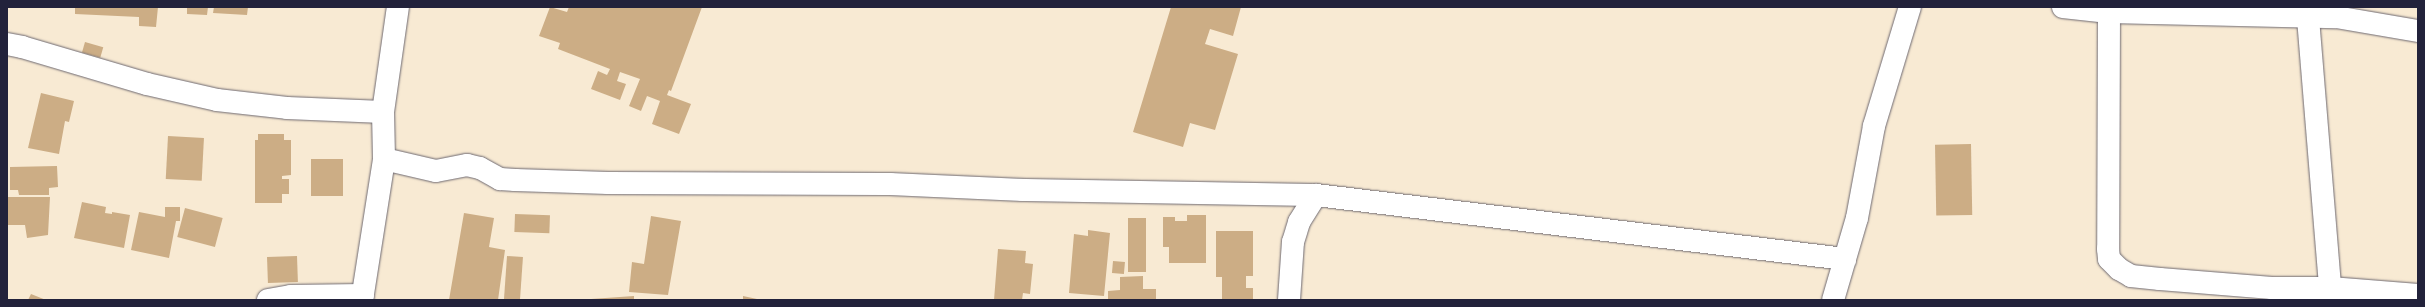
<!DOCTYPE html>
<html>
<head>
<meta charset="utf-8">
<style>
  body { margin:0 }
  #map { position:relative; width:2425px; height:307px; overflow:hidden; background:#f8ead3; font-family:"Architects Daughter",sans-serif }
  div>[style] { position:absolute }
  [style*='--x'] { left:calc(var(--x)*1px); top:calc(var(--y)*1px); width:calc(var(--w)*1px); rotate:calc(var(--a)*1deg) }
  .building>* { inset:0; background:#ccad85; transform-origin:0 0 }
  .roads { filter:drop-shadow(0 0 1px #6d6870) drop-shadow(0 0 1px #6d6870) }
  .minor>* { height:22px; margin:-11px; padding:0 11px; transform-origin:11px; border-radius:11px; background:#fff }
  span { translate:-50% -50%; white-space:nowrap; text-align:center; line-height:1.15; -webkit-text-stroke:3px #fcf5e5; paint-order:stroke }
  .frame { position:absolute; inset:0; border:8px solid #22223b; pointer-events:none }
</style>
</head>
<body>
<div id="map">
  <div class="building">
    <div style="clip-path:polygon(75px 7px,158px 7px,156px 27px,139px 26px,139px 17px,75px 14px)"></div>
    <div style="clip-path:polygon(187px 7px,208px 7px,207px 15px,187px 14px)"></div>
    <div style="clip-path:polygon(214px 7px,248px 7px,247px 15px,213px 13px)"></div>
    <div style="clip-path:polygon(550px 7px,567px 12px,569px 7px,702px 7px,671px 91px,669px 90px,667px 95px,691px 104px,679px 134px,652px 124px,660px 101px,647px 96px,641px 111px,629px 106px,640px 79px,620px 72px,617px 81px,626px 84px,620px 100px,591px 89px,598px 71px,607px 75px,610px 69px,558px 49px,560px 43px,539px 36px)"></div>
    <div style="clip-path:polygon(1171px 7px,1241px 7px,1233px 36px,1210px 29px,1205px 44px,1238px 54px,1215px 130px,1190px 123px,1183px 147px,1133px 132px)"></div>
    <div style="left:85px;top:42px;width:19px;height:11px;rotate:16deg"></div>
    <div style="clip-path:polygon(41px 93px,74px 101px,69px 122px,65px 121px,59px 154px,28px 148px)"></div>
    <div style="clip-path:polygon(258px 134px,284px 134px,284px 140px,291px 140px,291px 175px,282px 176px,282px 179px,289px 179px,289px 194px,282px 194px,282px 203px,255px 203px,255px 140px,258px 140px)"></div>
    <div style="left:168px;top:136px;width:36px;height:43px;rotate:3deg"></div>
    <div style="left:1971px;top:144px;width:71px;height:36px;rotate:89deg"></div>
    <div style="left:311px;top:159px;width:32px;height:37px"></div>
    <div style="clip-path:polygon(57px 166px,58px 187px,49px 188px,49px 195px,19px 195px,18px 190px,10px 190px,10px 167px)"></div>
    <div style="clip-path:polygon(7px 197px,50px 197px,48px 235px,27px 238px,25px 225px,7px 225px)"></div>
    <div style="clip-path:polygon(82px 202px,106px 207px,105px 213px,112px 214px,112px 212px,130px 215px,124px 248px,74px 238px)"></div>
    <div style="clip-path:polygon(165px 207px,180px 207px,180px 221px,176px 221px,169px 258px,131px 250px,139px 212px,165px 217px)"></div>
    <div style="left:185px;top:208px;width:39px;height:30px;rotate:15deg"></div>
    <div style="clip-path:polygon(464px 213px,494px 218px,489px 247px,505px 250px,498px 300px,449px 300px)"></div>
    <div style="left:515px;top:214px;width:35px;height:18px;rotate:2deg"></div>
    <div style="clip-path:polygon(1187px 215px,1206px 215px,1206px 263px,1169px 263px,1169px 247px,1163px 247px,1163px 217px,1175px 217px,1175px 221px,1187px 221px)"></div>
    <div style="clip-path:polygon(651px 216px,681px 221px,668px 295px,629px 292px,632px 262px,644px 264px)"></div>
    <div style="left:1128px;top:218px;width:18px;height:54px"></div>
    <div style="clip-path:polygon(1088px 230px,1110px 233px,1104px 296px,1069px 293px,1074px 234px,1088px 236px)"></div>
    <div style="clip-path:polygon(1216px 231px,1253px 231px,1253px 276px,1246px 276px,1246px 288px,1253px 288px,1253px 299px,1222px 299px,1222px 277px,1216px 277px)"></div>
    <div style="clip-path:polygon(998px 249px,1026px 251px,1025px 263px,1033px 264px,1030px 294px,1023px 293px,1022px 300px,994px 300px)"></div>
    <div style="left:297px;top:256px;width:26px;height:30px;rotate:88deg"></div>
    <div style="left:507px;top:256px;width:16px;height:44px;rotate:4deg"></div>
    <div style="left:1113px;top:261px;width:12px;height:12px;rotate:5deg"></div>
    <div style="clip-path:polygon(1143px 276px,1143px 289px,1156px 289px,1156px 300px,1108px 300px,1108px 291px,1120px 290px,1120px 277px)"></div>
    <div style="clip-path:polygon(31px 294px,46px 300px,28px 300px)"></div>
    <div style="clip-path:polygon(634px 296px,634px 300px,591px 300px,591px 299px)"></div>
    <div style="clip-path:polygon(743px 296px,757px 299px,757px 300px,743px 300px)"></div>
  </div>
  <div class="roads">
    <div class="minor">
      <div style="--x:2063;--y:7;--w:46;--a:6.2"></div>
      <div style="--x:2109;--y:12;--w:227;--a:1.3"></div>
      <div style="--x:2336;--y:17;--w:83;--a:9.7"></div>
      <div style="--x:2109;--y:12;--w:237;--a:90.2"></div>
      <div style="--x:2108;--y:249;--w:10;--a:84"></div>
      <div style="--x:2109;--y:259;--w:14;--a:45"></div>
      <div style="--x:2119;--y:269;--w:14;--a:30"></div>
      <div style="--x:2131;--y:276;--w:29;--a:6"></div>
      <div style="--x:2160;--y:279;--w:112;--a:4.6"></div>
      <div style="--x:2272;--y:288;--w:58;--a:0"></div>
      <div style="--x:2330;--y:288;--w:88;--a:4.5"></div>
      <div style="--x:2308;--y:18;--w:271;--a:85.3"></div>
      <div style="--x:7;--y:44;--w:15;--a:11"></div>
      <div style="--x:22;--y:47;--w:130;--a:16.5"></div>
      <div style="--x:147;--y:84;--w:72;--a:12.9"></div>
      <div style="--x:217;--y:100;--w:70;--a:6.5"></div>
      <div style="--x:287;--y:108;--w:96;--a:2.4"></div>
      <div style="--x:384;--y:159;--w:53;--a:13"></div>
      <div style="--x:436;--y:171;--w:32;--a:-11"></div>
      <div style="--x:467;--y:165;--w:13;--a:13"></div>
      <div style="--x:480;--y:168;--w:23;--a:29"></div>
      <div style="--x:500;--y:179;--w:15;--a:4"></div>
      <div style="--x:515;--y:180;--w:93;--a:1.8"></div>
      <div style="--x:608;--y:183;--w:282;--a:0.2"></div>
      <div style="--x:890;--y:184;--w:133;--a:2.6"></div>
      <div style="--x:1023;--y:190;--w:293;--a:1"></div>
      <div style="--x:1316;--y:195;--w:533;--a:6.9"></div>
      <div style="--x:268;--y:300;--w:23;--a:-10"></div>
      <div style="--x:291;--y:296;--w:72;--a:-0.8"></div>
      <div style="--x:362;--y:300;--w:143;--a:-81.1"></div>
      <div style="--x:384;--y:159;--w:47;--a:-91.2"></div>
      <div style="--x:383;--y:112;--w:106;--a:-81.9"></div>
      <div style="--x:1289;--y:300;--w:58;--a:-86.1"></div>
      <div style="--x:1293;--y:242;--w:21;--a:-73"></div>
      <div style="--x:1299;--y:222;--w:32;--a:-58"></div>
      <div style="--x:1833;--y:300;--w:85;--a:-73.7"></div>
      <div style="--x:1857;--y:218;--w:94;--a:-79.5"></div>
      <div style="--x:1874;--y:126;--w:124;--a:-73.2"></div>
    </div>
  </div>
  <div class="frame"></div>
</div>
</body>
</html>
